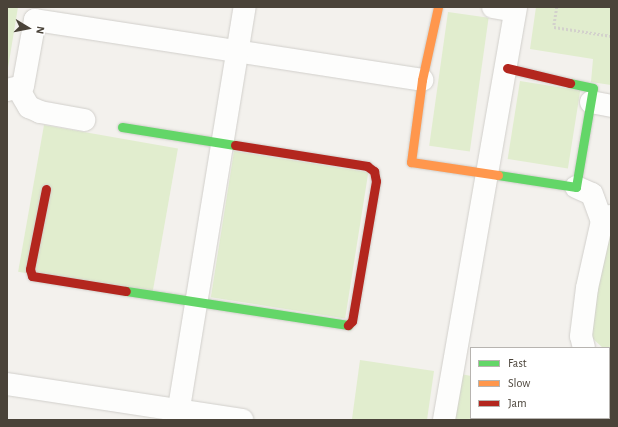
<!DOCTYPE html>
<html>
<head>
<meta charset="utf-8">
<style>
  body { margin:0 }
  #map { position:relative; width:618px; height:427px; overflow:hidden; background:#f3f1ed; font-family:"Alegreya Sans",sans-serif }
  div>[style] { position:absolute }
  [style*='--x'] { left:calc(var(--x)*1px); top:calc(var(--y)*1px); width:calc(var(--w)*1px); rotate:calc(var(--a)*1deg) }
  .green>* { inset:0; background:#e1edce; transform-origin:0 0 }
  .path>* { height:2.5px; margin-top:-1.25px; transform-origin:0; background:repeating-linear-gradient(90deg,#d3d1cc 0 2px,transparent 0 4px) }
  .roads { filter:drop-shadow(0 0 1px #d1cfcb) drop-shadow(0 0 1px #d1cfcb) }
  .street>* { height:22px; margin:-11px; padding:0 11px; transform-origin:11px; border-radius:11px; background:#fdfdfc }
  .fast>* { height:9px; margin:-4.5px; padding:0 4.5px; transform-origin:4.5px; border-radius:4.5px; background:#63d668 }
  .slow>* { height:9px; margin:-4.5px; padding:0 4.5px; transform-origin:4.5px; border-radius:4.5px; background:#ff974d }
  .jam>* { height:9px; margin:-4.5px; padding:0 4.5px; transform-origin:4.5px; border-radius:4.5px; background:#b3261e }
  span { translate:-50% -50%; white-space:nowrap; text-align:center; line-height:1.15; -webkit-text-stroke:4px #fff; paint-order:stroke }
  .frame { position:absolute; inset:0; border:8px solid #4a4339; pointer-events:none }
  .legend { position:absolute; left:470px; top:347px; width:140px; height:72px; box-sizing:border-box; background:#fff; border:1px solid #b7b4b0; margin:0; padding:5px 7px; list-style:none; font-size:12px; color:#4a4339 }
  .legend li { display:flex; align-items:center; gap:8px; height:20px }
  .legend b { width:20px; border:1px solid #b7b4b0 }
  .north { position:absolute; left:8px; top:8px; width:40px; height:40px; -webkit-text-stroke:3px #fff; paint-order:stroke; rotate:100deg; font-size:11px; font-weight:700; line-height:16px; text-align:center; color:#4a4339 }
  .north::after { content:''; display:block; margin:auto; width:14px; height:18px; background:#4a4339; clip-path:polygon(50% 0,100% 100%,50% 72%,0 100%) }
</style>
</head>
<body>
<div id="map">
  <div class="green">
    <div style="clip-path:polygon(7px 7px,18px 7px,7px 74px)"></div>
    <div style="clip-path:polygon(536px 7px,611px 7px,611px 85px,591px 82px,593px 59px,530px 49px)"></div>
    <div style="left:448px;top:12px;width:41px;height:135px;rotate:8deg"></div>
    <div style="left:520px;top:81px;width:61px;height:79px;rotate:9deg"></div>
    <div style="left:44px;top:125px;width:136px;height:149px;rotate:10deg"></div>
    <div style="left:234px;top:151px;width:136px;height:148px;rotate:9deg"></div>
    <div style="clip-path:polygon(611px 223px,611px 355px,609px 348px,603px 348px,590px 336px,585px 251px)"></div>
    <div style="clip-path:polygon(360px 360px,434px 371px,427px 420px,352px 419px)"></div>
    <div style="clip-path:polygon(461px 374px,471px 376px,471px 418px,560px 420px,453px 420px)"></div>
  </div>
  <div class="path">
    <div style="--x:557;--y:7;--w:20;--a:99"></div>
    <div style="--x:554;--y:27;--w:58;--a:9"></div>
  </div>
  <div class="roads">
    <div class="street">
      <div style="--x:493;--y:7;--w:22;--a:10"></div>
      <div style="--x:7;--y:90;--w:16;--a:-14"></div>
      <div style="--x:23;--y:86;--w:67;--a:-79.7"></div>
      <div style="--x:35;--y:20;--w:392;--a:8.8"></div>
      <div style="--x:19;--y:90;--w:20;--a:60"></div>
      <div style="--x:29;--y:107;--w:12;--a:24"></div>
      <div style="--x:40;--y:112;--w:45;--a:10.3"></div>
      <div style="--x:591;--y:102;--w:20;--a:11"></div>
      <div style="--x:576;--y:187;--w:17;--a:24"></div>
      <div style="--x:592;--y:194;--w:29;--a:70"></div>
      <div style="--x:584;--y:348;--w:12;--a:-104"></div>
      <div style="--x:581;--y:336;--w:48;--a:-82.9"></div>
      <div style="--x:587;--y:288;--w:69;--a:-77.4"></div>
      <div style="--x:602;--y:221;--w:10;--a:-29"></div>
      <div style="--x:609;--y:365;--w:2;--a:27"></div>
      <div style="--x:7;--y:384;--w:238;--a:8.7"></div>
      <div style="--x:177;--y:420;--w:419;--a:-80.7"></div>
      <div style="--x:444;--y:420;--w:419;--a:-80.1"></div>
    </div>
    <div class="fast">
      <div style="--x:122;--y:127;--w:114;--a:9.1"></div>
      <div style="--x:498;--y:175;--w:79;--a:8.7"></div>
      <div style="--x:576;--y:187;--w:100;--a:-80.3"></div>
      <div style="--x:593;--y:88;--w:24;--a:-168"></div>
      <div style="--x:126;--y:291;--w:225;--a:8.7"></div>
    </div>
    <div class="slow">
      <div style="--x:438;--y:7;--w:75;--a:102.4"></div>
      <div style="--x:422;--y:80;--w:83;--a:97.6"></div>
      <div style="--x:411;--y:162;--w:88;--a:8.5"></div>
    </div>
    <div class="jam">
      <div style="--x:507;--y:68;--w:65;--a:13.4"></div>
      <div style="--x:235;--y:145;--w:134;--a:9"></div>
      <div style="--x:367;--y:166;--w:9;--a:36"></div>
      <div style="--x:374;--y:171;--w:10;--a:79"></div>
      <div style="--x:376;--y:181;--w:142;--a:99.7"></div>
      <div style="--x:352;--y:321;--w:6;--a:135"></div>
      <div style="--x:46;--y:189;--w:82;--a:101.3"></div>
      <div style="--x:30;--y:269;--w:7;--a:74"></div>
      <div style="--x:32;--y:276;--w:95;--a:9.1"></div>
    </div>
  </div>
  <div class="frame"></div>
  <ul class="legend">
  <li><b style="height:5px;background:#63d668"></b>Fast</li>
  <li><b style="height:5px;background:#ff974d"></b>Slow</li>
  <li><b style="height:5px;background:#b3261e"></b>Jam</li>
  </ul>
  <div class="north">N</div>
</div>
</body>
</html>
